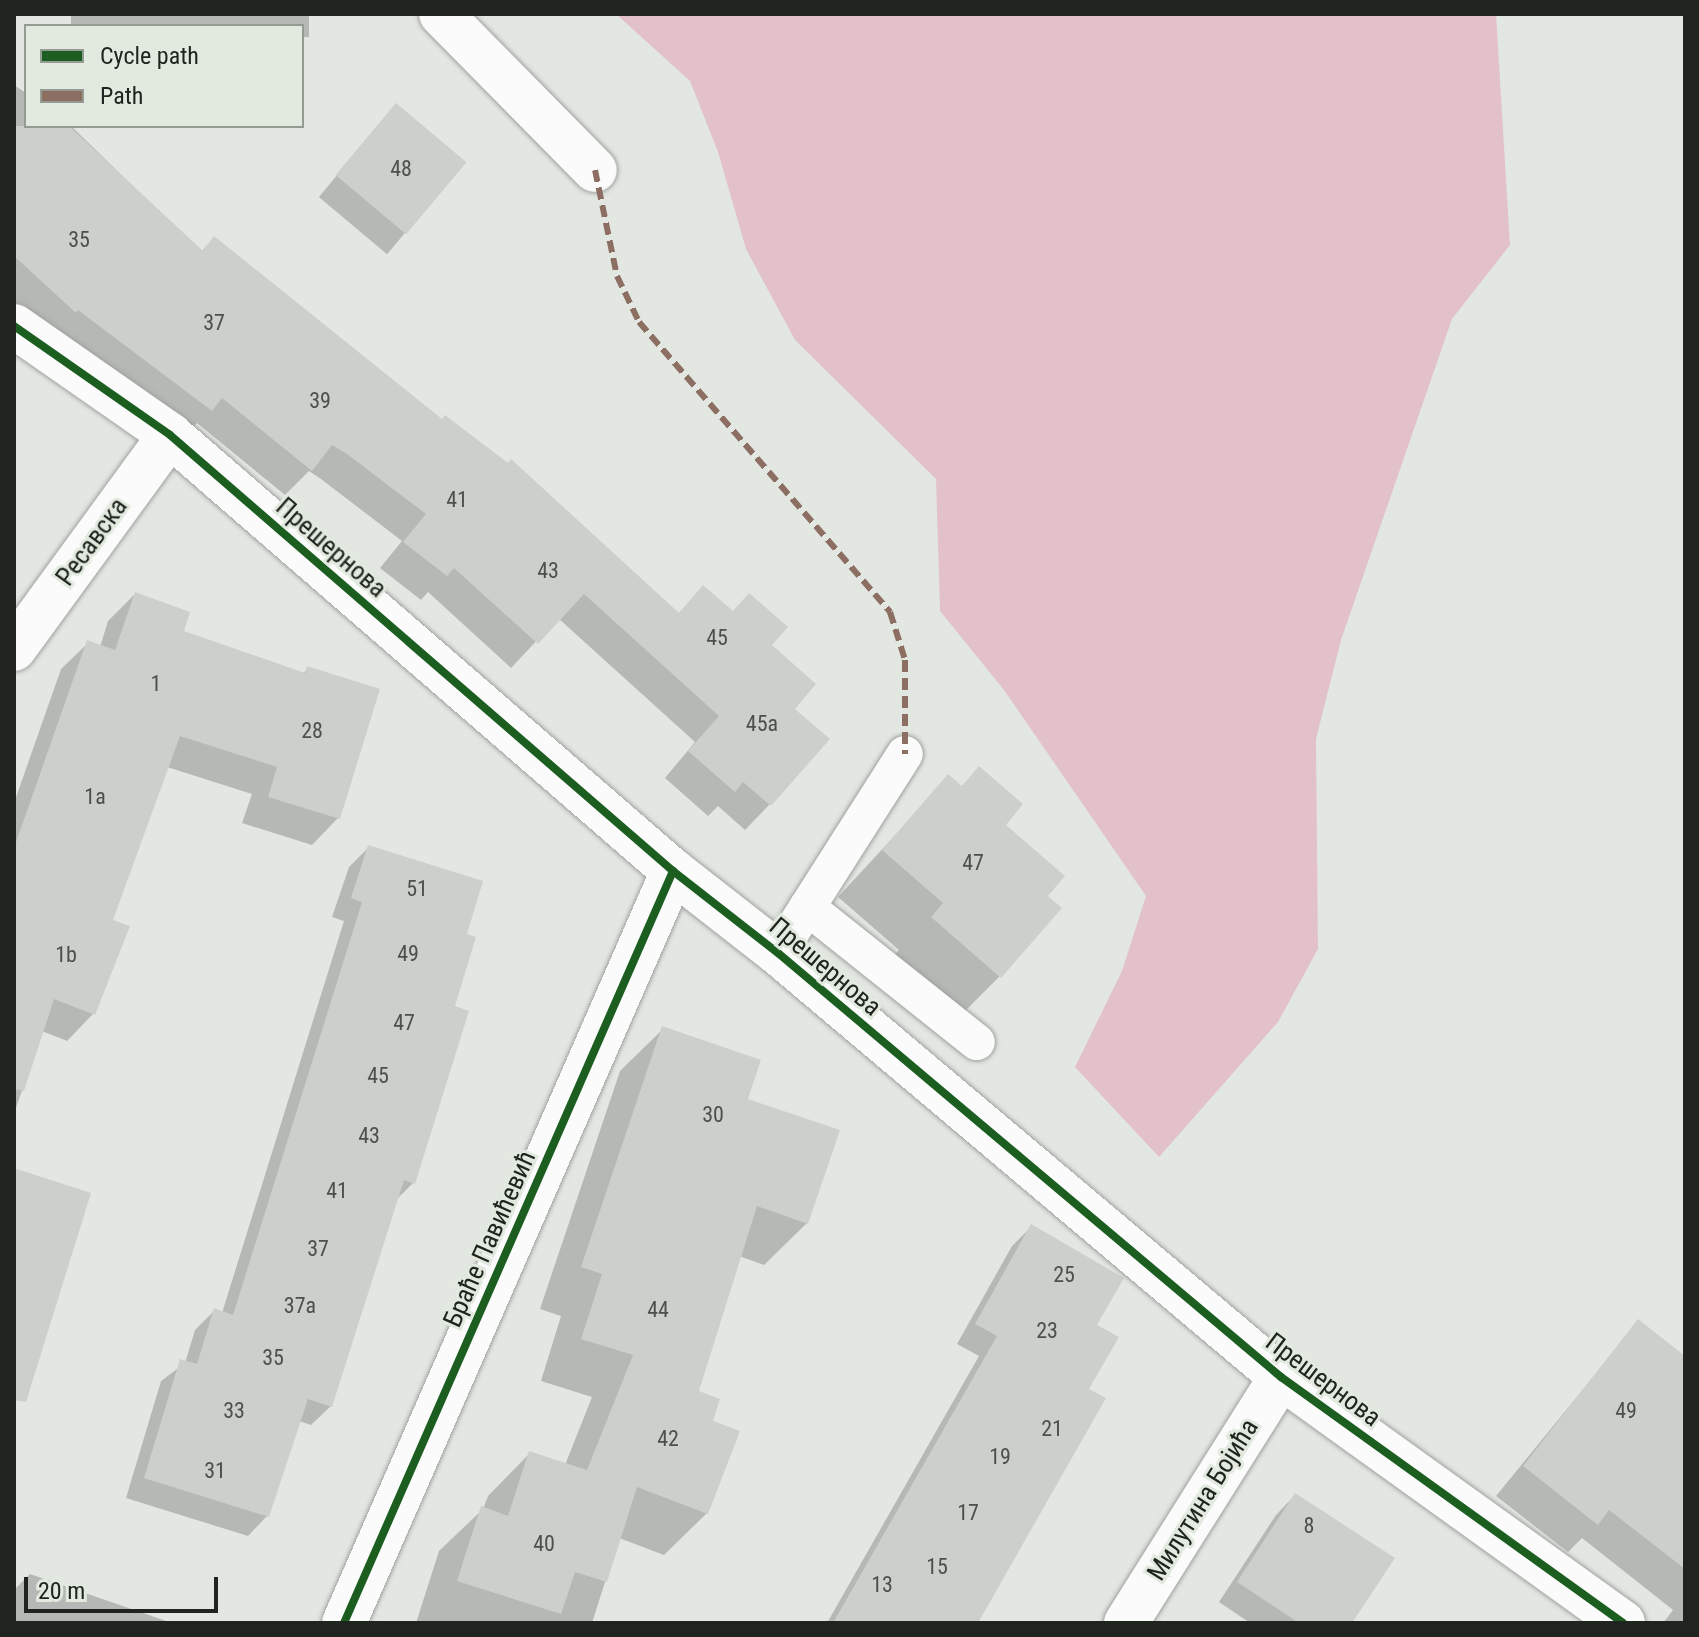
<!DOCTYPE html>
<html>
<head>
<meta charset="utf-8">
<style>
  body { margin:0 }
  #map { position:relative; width:1699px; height:1637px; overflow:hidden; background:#e3e7e2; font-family:"Roboto Condensed",sans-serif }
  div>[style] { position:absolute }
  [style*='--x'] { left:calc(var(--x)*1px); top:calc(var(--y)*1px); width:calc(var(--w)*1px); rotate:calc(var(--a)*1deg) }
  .green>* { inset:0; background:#e3c1cb }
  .shadow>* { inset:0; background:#0003; transform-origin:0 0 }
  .building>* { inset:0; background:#ccd0cb; transform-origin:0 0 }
  .roads { filter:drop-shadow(0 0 2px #9fa29e) drop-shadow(0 0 2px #9fa29e) }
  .service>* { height:36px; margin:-18px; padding:0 18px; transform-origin:18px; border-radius:18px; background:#fbfbfb }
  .minor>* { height:44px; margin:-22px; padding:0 22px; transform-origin:22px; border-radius:22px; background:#fbfbfb }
  .quiet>* { height:6px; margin-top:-3px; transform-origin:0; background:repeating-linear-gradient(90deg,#8d6e63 0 12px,transparent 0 18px) }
  .cycleway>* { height:8px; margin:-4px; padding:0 4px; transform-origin:4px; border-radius:4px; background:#1b5e20 }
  span { translate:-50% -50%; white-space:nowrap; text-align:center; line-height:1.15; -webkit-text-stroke:6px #e2eadf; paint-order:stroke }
  .number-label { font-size:22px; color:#4c504b }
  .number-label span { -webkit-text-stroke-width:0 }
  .street-label { font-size:26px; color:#20241f }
  .frame { position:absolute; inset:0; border:16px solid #20241f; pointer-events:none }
  .legend { position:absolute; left:24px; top:24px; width:280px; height:104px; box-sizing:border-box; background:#e2eadf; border:2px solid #949b92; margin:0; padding:10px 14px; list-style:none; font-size:24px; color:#20241f }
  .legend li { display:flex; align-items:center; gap:16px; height:40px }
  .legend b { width:40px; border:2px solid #949b92 }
  .scale { position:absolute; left:24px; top:1577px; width:194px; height:36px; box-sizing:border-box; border:4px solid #20241f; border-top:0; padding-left:10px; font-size:24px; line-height:28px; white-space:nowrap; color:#20241f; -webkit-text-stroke:6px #e2eadf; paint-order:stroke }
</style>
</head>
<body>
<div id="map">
  <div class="green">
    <div style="clip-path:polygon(616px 14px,1496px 14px,1510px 245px,1452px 319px,1341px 640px,1316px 739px,1318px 949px,1278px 1022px,1159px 1157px,1075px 1067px,1122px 971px,1146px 896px,1004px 690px,940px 611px,936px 479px,795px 340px,746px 249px,718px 152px,690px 81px)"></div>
  </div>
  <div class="shadow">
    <div style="left:71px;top:14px;width:238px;height:23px"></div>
    <div style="clip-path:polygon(14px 85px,26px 93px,26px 126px,71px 126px,201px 252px,214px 238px,678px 614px,704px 588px,769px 645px,792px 709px,770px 804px,745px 830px,718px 806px,708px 816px,665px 778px,695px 742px,558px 618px,511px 668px,428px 592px,421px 600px,380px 568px,402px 541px,321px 479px,309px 471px,285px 495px,197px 423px,186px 434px,49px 337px,14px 304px)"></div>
    <div style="left:396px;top:105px;width:89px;height:120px;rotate:40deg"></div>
    <div style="clip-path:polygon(135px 594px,181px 632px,302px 674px,308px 669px,338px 818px,312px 845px,242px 823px,252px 794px,167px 767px,110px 921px,93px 1014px,67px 1041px,42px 1031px,14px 1114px,14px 803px,61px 669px,88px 643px,100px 647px,108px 621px)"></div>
    <div style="clip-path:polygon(979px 769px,1003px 825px,1045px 896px,999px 977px,954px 1022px,887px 963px,899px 950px,838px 897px,949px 777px,961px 787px)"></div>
    <div style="clip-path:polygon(369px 847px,464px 936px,452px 1008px,413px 1183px,395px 1201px,331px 1406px,311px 1425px,299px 1421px,267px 1516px,248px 1536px,126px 1498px,161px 1381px,185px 1363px,195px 1330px,214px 1311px,222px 1313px,344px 921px,332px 917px,349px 867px)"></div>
    <div style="clip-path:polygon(663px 1029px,745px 1100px,807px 1223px,764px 1265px,739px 1256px,697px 1392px,710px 1422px,707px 1513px,664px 1555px,619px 1538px,592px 1623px,416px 1623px,439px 1551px,483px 1509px,488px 1496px,530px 1453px,565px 1465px,592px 1397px,541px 1381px,561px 1316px,540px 1309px,620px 1071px)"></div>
    <div style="clip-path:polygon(1031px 1227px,1095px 1326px,1086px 1390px,975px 1623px,827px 1623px,979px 1356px,957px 1344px,1012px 1246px)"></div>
    <div style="clip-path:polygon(1638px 1322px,1685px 1358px,1685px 1623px,1663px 1623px,1673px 1610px,1582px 1538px,1568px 1552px,1496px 1496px)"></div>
    <div style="clip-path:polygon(1295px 1495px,1350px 1623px,1250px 1623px,1219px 1602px,1276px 1515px)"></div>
    <div style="clip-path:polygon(30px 1574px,172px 1623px,14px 1623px,14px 1590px)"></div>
  </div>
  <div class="building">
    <div style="left:396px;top:103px;width:92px;height:94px;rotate:40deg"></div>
    <div style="clip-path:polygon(14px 126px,69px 126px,203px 251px,214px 236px,442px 419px,445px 415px,508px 463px,511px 459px,679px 613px,703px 585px,733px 611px,749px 593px,788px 627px,772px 645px,816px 684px,795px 709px,830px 739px,771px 806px,743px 782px,735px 792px,688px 751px,719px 716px,584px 594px,538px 644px,454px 568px,447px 576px,403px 542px,426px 514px,347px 454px,332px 445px,312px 471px,222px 398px,212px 411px,78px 310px,76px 313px,14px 256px)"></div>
    <div style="clip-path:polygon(135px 592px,190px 612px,184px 631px,305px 673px,307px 666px,380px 689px,340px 819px,268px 797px,277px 767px,180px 736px,113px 920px,130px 926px,95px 1015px,54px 999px,24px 1091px,14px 1089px,14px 848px,87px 640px,115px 650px)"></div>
    <div style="clip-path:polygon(979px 766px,1023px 804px,1006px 825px,1065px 876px,1048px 896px,1062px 908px,1001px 978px,931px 917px,943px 903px,882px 850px,948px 774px,962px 786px)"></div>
    <div style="clip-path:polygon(368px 845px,483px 881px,467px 934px,476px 937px,455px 1006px,469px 1011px,415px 1184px,404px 1180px,332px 1407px,308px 1399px,269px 1517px,144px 1478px,180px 1359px,197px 1364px,214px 1308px,233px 1315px,362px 902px,351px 898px)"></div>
    <div style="clip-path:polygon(662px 1026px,761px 1060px,748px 1099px,840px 1130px,808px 1224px,757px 1206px,699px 1391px,720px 1399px,713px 1421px,740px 1431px,708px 1514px,637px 1487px,607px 1582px,575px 1572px,561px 1614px,457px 1581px,481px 1506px,508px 1516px,529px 1451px,587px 1470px,633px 1355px,581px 1339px,602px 1274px,581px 1267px)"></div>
    <div style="clip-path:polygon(14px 1168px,91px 1193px,26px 1402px,14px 1400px)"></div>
    <div style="clip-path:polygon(1031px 1224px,1124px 1278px,1097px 1325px,1119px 1337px,1089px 1389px,1106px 1398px,978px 1623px,833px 1623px,997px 1336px,975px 1324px)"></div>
    <div style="clip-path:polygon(1638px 1319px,1685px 1356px,1685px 1569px,1609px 1510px,1598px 1525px,1523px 1466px)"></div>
    <div style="clip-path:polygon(1295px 1493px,1395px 1558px,1352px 1623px,1299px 1623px,1237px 1582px)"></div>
  </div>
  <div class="roads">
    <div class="service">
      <div style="--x:807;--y:907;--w:217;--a:38.5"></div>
      <div style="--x:778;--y:953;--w:236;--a:-57.5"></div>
    </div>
    <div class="minor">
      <div style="--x:441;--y:14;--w:219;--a:45.4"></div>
      <div style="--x:14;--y:326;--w:190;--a:34.9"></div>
      <div style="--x:170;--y:435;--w:666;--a:40.92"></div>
      <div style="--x:673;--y:871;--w:133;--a:38"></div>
      <div style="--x:778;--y:953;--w:658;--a:40.13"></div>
      <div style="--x:1281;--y:1377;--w:421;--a:35.7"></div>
      <div style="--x:14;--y:649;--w:265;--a:-53.9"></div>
      <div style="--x:344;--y:1623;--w:821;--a:-66.37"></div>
      <div style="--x:1126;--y:1623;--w:291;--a:-57.8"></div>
    </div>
  </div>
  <div class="quiet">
    <div style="--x:595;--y:170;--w:108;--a:78.3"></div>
    <div style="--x:617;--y:276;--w:51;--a:64.4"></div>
    <div style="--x:639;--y:322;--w:384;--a:49.1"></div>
    <div style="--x:890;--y:612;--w:50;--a:72.6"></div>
    <div style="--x:905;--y:660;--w:94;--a:90"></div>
  </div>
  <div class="cycleway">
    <div style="--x:14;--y:326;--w:190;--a:34.9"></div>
    <div style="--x:170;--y:435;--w:666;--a:40.92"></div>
    <div style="--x:673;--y:871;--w:133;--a:38"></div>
    <div style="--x:778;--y:953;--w:658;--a:40.13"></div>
    <div style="--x:1281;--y:1377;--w:421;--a:35.7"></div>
    <div style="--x:344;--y:1623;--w:821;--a:-66.37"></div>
  </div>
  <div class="number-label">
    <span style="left:401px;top:169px">48</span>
    <span style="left:79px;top:240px">35</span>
    <span style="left:214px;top:323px">37</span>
    <span style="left:320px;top:401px">39</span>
    <span style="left:457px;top:500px">41</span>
    <span style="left:548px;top:571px">43</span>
    <span style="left:717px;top:638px">45</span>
    <span style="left:156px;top:684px">1</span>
    <span style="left:762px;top:724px">45a</span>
    <span style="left:312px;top:731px">28</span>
    <span style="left:95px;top:797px">1a</span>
    <span style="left:973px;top:863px">47</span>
    <span style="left:417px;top:889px">51</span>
    <span style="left:408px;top:954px">49</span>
    <span style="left:66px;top:955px">1b</span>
    <span style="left:404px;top:1023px">47</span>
    <span style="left:378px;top:1076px">45</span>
    <span style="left:713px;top:1115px">30</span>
    <span style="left:369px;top:1136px">43</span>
    <span style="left:337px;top:1191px">41</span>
    <span style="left:318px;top:1249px">37</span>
    <span style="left:1064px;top:1275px">25</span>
    <span style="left:300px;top:1306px">37a</span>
    <span style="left:658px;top:1310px">44</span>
    <span style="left:1047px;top:1331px">23</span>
    <span style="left:273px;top:1358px">35</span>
    <span style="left:234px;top:1411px">33</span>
    <span style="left:1626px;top:1411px">49</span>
    <span style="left:1052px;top:1429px">21</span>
    <span style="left:668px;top:1439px">42</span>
    <span style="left:1000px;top:1457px">19</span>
    <span style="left:215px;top:1471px">31</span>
    <span style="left:968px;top:1513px">17</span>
    <span style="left:1309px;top:1526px">8</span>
    <span style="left:544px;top:1544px">40</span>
    <span style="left:937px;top:1567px">15</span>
    <span style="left:882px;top:1585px">13</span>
  </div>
  <div class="street-label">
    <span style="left:92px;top:542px;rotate:-54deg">Ресавска</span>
    <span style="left:331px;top:548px;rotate:41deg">Прешернова</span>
    <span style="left:825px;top:967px;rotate:40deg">Прешернова</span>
    <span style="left:490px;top:1239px;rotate:-66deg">Браће Павићевић</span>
    <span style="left:1323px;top:1380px;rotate:37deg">Прешернова</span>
    <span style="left:1203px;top:1500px;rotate:-58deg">Милутина Бојића</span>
  </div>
  <div class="frame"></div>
  <ul class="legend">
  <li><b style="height:10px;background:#1b5e20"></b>Cycle path</li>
  <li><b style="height:10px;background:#8d6e63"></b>Path</li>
  </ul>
  <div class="scale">20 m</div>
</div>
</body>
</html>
